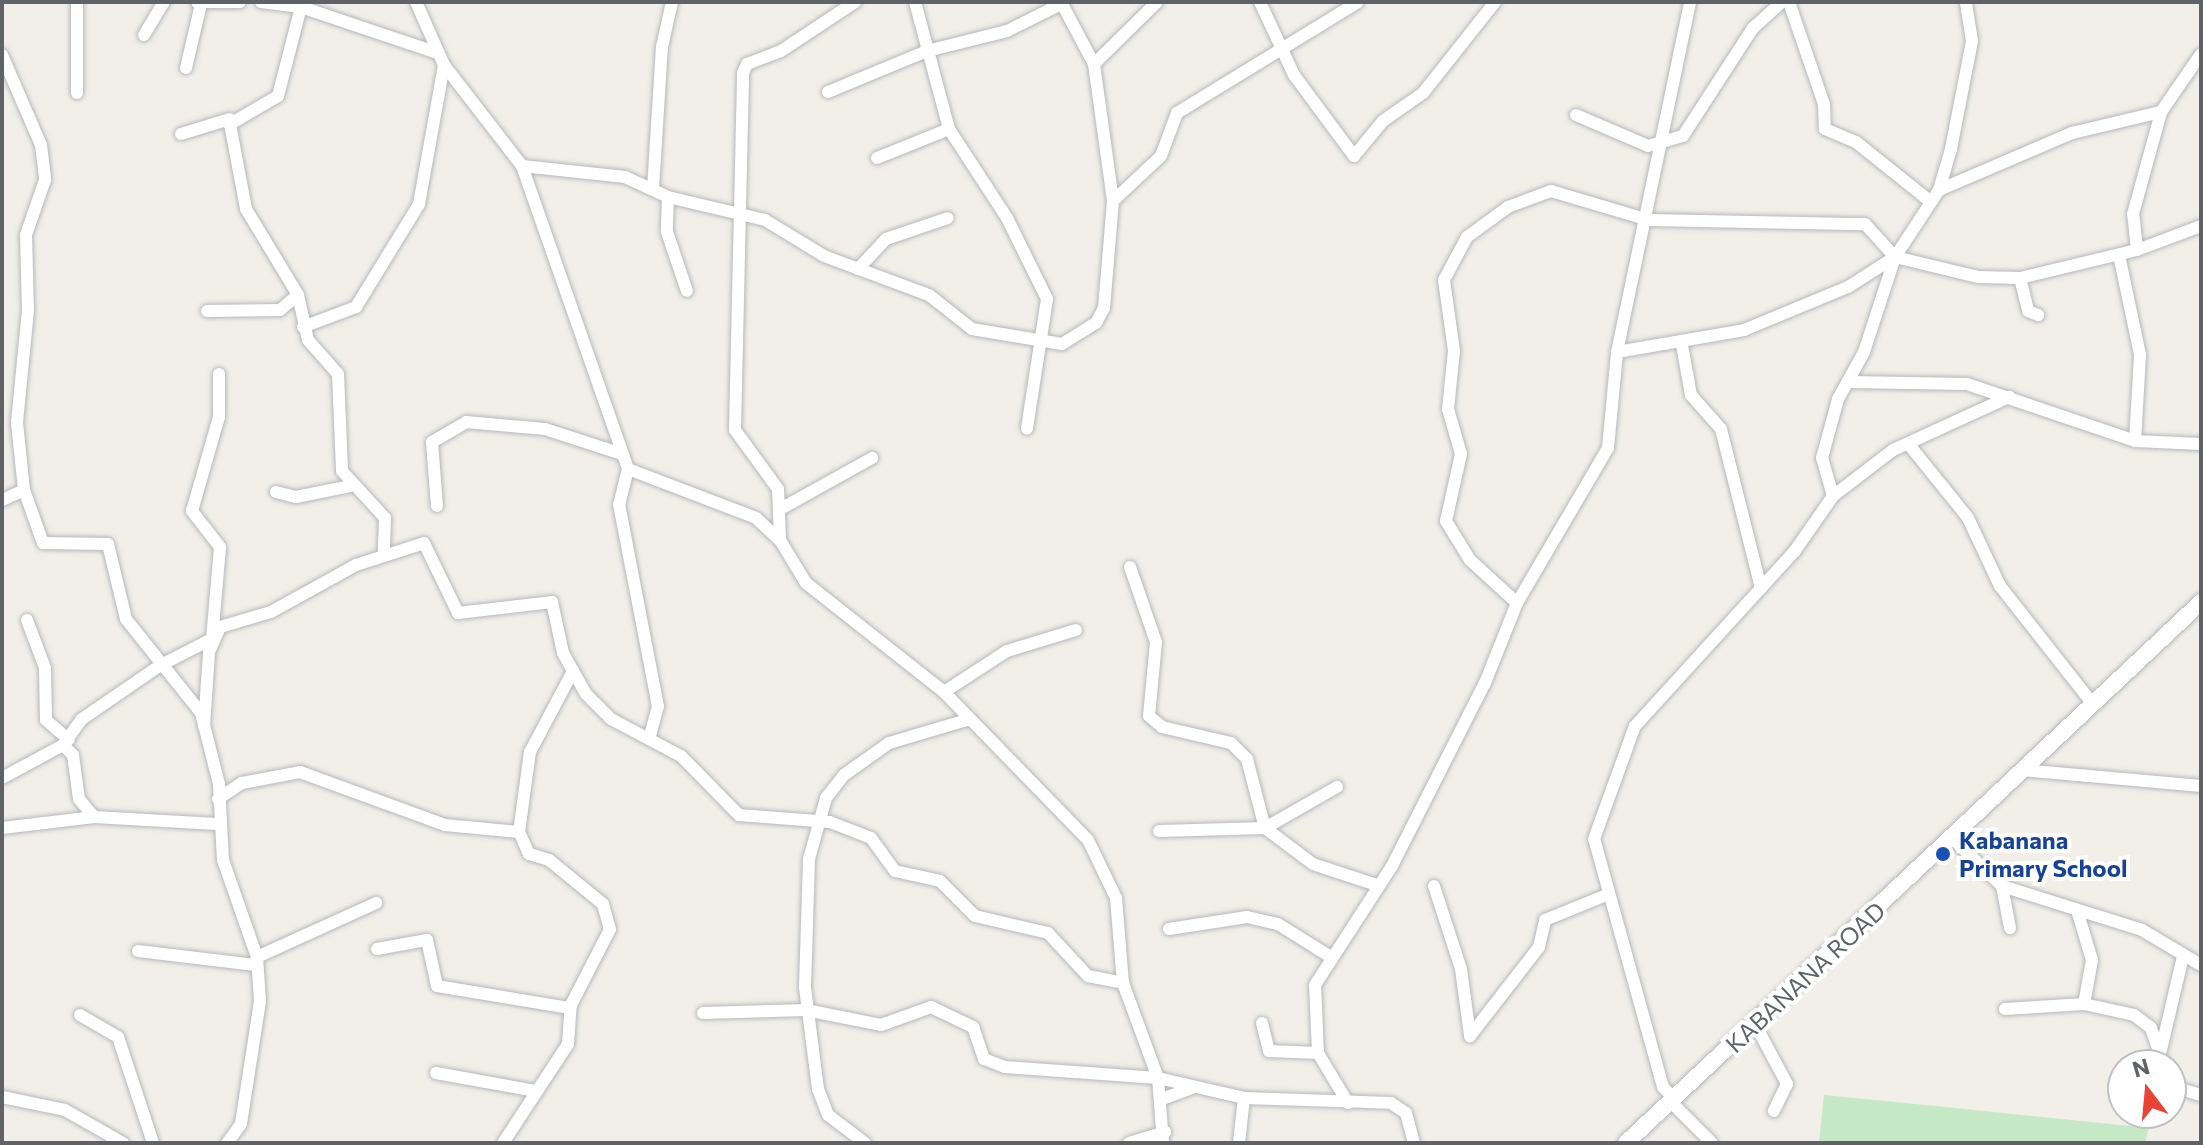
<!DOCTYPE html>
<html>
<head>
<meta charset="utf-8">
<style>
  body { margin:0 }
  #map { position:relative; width:2203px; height:1145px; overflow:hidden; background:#f1efe8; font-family:Commissioner,sans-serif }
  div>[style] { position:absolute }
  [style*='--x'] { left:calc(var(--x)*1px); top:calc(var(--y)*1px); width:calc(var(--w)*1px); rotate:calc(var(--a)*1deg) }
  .green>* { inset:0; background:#c5e8c5 }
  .roads { filter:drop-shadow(0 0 2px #b5b8bc) drop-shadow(0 0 2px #b5b8bc) }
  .street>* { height:12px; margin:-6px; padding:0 6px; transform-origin:6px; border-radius:6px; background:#fff }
  .secondary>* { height:16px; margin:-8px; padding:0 8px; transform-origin:8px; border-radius:8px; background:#fff }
  .dots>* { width:22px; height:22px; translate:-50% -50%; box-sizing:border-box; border:4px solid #fff; border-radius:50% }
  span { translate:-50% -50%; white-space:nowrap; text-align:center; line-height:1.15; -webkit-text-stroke:8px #fff; paint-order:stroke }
  .transit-label { font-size:24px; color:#164399; font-weight:700 }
  .left { translate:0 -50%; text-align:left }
  .street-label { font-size:24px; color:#5f6368 }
  .frame { position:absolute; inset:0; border:4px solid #5f6368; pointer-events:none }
  .north { position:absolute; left:2107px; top:1049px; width:80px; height:80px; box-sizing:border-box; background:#fff; border:2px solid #bfc1c3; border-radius:50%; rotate:344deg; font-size:22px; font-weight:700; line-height:32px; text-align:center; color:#5f6368 }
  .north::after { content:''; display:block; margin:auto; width:28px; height:36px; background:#ea4335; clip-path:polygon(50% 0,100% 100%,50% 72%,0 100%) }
</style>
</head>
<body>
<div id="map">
  <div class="green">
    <div style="clip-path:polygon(1824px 1095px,1945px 1107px,2149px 1128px,2145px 1143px,1819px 1143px)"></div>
  </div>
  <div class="roads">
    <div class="street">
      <div style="--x:77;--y:2;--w:91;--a:90"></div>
      <div style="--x:197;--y:2;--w:43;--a:0"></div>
      <div style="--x:261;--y:2;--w:40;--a:7.1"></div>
      <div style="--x:301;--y:7;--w:145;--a:18.6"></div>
      <div style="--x:416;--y:2;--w:69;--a:66"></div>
      <div style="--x:444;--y:65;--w:128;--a:52.3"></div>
      <div style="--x:522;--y:166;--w:321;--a:70.7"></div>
      <div style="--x:628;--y:469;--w:137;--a:20.9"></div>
      <div style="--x:756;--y:518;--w:33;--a:43"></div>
      <div style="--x:780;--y:540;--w:50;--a:58.8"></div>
      <div style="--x:806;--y:583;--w:176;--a:38.3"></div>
      <div style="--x:944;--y:692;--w:206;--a:45.8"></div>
      <div style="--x:1088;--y:840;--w:64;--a:64.2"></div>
      <div style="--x:1116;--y:898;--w:85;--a:85.3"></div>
      <div style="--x:1123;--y:983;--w:101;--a:69.8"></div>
      <div style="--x:1158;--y:1078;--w:65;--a:85.6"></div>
      <div style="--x:915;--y:2;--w:131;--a:75"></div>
      <div style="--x:949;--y:129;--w:106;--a:56.9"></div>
      <div style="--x:1007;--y:218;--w:90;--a:63.7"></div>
      <div style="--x:1047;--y:299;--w:131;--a:98.8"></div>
      <div style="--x:1061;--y:2;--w:70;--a:62"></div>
      <div style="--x:1094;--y:64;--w:138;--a:82.1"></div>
      <div style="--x:1260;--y:2;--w:81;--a:65"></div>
      <div style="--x:1294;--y:75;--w:101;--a:53.5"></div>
      <div style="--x:1354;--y:156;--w:45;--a:-50.4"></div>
      <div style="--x:1383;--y:121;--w:49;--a:-35"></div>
      <div style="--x:1423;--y:93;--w:116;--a:-51.6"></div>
      <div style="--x:1789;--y:2;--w:108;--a:71.1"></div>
      <div style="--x:1824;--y:104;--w:25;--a:88"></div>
      <div style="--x:1825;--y:129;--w:34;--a:23"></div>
      <div style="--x:1856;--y:142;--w:96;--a:38.7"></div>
      <div style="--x:301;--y:7;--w:92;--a:104.5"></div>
      <div style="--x:278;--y:96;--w:56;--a:149.7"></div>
      <div style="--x:230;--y:124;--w:86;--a:79.3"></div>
      <div style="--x:246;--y:209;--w:100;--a:58.8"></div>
      <div style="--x:298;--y:295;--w:46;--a:77.5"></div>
      <div style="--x:308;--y:340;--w:45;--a:48.6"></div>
      <div style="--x:338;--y:374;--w:97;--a:87.6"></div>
      <div style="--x:342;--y:471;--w:64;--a:47.5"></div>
      <div style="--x:385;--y:518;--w:37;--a:92"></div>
      <div style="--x:144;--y:35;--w:39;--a:-59"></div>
      <div style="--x:2;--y:55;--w:98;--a:66.6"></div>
      <div style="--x:41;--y:145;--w:35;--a:83"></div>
      <div style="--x:45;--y:180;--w:58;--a:109.1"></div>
      <div style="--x:26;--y:235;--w:75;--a:88.5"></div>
      <div style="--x:28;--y:310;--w:114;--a:95.6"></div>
      <div style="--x:17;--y:423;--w:67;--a:84"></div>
      <div style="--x:24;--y:490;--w:56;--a:70.3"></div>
      <div style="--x:43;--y:543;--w:65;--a:0.9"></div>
      <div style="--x:108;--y:544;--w:77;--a:76.5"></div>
      <div style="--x:126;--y:619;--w:120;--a:51.4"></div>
      <div style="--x:201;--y:713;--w:73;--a:75.8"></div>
      <div style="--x:219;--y:784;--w:76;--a:87"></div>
      <div style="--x:223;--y:860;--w:103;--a:70.7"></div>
      <div style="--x:257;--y:957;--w:44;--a:86.1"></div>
      <div style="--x:260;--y:1001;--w:124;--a:98.8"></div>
      <div style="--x:241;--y:1124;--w:24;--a:126"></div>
      <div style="--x:1094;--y:64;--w:88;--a:-44.5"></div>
      <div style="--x:186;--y:68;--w:66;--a:-76.8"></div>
      <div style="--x:828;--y:92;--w:107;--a:-22.5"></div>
      <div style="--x:927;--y:51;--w:82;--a:-14"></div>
      <div style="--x:1007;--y:31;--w:63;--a:-26.6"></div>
      <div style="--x:1576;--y:115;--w:78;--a:23.3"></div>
      <div style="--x:1648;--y:146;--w:36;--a:-16"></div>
      <div style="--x:1683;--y:136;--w:129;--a:-57.1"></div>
      <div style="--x:1753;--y:28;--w:39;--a:-42"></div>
      <div style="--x:181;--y:134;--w:51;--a:-17"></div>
      <div style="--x:877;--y:158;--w:78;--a:-21.9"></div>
      <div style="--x:522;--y:166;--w:104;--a:6.1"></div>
      <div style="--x:625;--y:177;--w:47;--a:24.9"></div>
      <div style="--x:668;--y:197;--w:100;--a:13.3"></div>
      <div style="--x:765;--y:220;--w:69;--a:31.4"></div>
      <div style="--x:824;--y:256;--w:112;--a:20.4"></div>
      <div style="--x:929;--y:295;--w:55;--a:38.3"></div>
      <div style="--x:972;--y:329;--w:91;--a:9.5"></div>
      <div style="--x:1062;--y:344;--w:40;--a:-32"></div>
      <div style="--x:1096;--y:323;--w:17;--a:-62"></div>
      <div style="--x:1104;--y:308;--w:107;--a:-85.2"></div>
      <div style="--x:1113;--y:201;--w:66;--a:-43.2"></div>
      <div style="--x:1161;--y:156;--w:46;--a:-69.6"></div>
      <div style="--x:1177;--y:113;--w:212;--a:-31.5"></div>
      <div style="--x:653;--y:189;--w:142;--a:-86.4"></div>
      <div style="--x:662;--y:47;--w:46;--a:-77.5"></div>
      <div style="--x:1939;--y:190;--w:145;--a:-23.2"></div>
      <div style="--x:2072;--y:133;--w:91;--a:-13.3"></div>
      <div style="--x:668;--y:197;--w:35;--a:92"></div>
      <div style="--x:667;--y:232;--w:62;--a:71.3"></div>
      <div style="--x:2137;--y:250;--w:36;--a:-96"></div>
      <div style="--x:2133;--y:214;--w:106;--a:-74.6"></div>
      <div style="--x:2161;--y:112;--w:70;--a:-55.4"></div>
      <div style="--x:2119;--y:255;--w:102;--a:78.1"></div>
      <div style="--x:2140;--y:355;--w:86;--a:93.3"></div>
      <div style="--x:858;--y:269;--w:41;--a:-47"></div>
      <div style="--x:886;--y:239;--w:65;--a:-18.7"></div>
      <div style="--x:2020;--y:278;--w:34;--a:76"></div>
      <div style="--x:2028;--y:311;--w:11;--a:22"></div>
      <div style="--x:207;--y:311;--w:73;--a:-0.8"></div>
      <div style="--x:280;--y:310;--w:23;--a:-40"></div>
      <div style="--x:303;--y:327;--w:57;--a:-20.7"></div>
      <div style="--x:356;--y:307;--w:121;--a:-58.5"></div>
      <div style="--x:419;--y:204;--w:141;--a:-79.8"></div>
      <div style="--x:1682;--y:345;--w:51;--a:79.8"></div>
      <div style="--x:1691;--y:395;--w:45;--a:48.6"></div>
      <div style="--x:1721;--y:429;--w:164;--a:75.9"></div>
      <div style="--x:1617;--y:352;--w:129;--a:-9.8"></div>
      <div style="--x:1744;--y:330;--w:113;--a:-22.5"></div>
      <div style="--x:1848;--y:287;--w:56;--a:-32.6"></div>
      <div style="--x:1895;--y:257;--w:85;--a:13.5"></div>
      <div style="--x:1978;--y:277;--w:42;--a:1.4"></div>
      <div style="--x:2020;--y:278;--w:120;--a:-13.5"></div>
      <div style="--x:2137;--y:250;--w:68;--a:-20.6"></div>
      <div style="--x:1850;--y:382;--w:117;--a:1"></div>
      <div style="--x:1967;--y:384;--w:177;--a:18.7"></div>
      <div style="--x:2135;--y:441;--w:66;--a:2.6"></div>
      <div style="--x:1910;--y:446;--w:92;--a:51.1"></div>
      <div style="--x:1968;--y:518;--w:75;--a:64.8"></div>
      <div style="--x:2000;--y:586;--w:150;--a:51.8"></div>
      <div style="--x:628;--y:469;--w:36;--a:104"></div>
      <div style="--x:619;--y:504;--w:206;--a:79.1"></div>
      <div style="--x:658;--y:706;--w:34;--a:105"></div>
      <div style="--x:276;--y:492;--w:21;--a:14"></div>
      <div style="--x:296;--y:497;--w:55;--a:-11.5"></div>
      <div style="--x:1833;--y:496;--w:76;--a:-37.5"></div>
      <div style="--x:1893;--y:450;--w:128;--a:-24.6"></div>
      <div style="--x:2;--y:500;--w:24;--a:-24"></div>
      <div style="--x:437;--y:506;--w:64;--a:-94.5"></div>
      <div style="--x:432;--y:442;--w:39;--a:-30"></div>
      <div style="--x:466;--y:422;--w:79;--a:5.1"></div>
      <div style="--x:545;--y:429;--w:81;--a:18"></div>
      <div style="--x:784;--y:507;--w:101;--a:-29.1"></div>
      <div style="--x:780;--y:540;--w:51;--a:-92.2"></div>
      <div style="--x:778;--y:489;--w:73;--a:-126.1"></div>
      <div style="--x:735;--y:430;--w:357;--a:-88.7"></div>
      <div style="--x:743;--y:73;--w:10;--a:-66"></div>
      <div style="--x:747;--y:64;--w:36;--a:-21"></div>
      <div style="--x:781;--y:51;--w:89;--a:-33.5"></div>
      <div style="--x:1130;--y:567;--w:79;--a:70.9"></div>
      <div style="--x:1156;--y:642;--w:74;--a:95.4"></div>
      <div style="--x:1149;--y:716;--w:17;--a:40"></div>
      <div style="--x:1162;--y:727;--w:71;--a:13.1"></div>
      <div style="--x:1231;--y:743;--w:23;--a:45"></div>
      <div style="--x:1247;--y:759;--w:71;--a:75.4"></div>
      <div style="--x:1265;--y:828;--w:60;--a:36.9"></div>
      <div style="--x:1313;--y:864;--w:67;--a:18.2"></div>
      <div style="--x:1517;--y:603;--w:64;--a:-137.5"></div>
      <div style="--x:1470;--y:560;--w:46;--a:-121.6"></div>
      <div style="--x:1446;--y:521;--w:69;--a:-77.4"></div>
      <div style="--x:1461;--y:454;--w:47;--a:-106.1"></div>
      <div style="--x:1448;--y:409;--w:58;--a:-84.1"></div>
      <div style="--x:1454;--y:351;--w:72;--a:-98"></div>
      <div style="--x:1444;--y:280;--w:49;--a:-61.9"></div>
      <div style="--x:1467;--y:237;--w:51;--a:-36.2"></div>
      <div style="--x:1508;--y:207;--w:46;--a:-20.4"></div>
      <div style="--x:1551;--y:191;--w:102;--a:16.5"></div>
      <div style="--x:1649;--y:220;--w:216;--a:1.1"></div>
      <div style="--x:1865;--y:224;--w:45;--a:47.7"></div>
      <div style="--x:27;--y:620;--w:51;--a:69.4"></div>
      <div style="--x:45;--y:668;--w:52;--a:88.9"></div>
      <div style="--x:46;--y:720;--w:30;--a:41"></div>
      <div style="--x:944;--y:692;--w:75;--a:-33.1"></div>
      <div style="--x:1007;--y:651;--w:72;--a:-16.9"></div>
      <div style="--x:204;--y:726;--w:74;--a:-86.1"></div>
      <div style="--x:209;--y:652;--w:27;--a:-66"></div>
      <div style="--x:220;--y:627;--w:53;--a:-16.4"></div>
      <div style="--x:271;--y:612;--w:97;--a:-28.9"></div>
      <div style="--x:356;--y:565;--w:71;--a:-17.9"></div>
      <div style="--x:424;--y:543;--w:78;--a:64.1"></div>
      <div style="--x:458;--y:613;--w:95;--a:-6.7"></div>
      <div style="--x:552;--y:602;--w:52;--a:77.8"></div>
      <div style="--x:563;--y:653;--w:47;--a:60.7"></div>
      <div style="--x:586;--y:694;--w:35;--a:45"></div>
      <div style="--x:611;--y:719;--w:79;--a:27.9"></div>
      <div style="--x:681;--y:756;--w:83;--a:45.5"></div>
      <div style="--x:739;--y:815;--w:91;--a:4.4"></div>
      <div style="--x:830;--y:822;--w:44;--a:21.3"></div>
      <div style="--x:871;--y:838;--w:41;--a:54"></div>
      <div style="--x:895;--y:871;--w:46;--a:12.5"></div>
      <div style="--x:940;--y:881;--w:49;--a:45"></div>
      <div style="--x:975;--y:916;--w:75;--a:13.1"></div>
      <div style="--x:1048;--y:933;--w:59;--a:47.1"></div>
      <div style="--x:1088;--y:976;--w:36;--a:11"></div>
      <div style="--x:63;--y:745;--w:14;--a:45"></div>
      <div style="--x:73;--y:755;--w:44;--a:82.2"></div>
      <div style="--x:79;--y:799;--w:23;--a:50"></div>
      <div style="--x:94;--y:817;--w:123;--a:3.3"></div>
      <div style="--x:2022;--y:770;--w:180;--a:5.1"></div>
      <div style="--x:2;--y:778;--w:69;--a:-28.4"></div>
      <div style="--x:63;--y:745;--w:32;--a:-54"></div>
      <div style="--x:82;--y:719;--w:93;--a:-34.5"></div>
      <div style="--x:159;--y:666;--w:59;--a:-27"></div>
      <div style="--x:212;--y:639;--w:92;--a:-85"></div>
      <div style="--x:220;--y:547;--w:46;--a:-127.9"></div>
      <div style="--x:192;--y:511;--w:98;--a:-74"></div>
      <div style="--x:219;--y:417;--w:43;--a:-90"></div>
      <div style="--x:218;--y:799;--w:29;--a:-34"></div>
      <div style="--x:242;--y:783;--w:59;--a:-10.7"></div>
      <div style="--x:300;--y:772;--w:154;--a:20.1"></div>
      <div style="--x:445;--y:825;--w:74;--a:5.4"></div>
      <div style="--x:2;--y:828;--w:93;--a:-6.8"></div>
      <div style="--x:1159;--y:831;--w:106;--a:-1.6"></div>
      <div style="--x:1265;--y:828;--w:83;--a:-29.7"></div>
      <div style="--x:1953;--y:839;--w:68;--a:43.8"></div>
      <div style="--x:2002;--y:886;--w:147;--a:17.4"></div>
      <div style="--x:2142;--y:930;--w:69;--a:30.7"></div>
      <div style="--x:1434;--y:886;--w:87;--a:72"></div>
      <div style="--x:1461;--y:969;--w:68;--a:82.3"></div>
      <div style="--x:1470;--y:1036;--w:113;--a:-52.2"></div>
      <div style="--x:1539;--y:947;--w:28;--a:-77"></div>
      <div style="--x:1545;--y:920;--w:69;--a:-22.1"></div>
      <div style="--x:2002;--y:886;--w:43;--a:79.2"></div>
      <div style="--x:2077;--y:910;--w:52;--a:73.3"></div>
      <div style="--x:2092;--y:960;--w:45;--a:100.3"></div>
      <div style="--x:1169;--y:929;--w:79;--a:-8.7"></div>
      <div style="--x:1247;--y:917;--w:32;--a:13"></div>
      <div style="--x:1278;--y:924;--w:60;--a:32.1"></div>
      <div style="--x:377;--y:949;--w:51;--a:-10.2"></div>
      <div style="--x:427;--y:940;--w:47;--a:77.7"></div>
      <div style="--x:437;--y:986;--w:135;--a:9.4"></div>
      <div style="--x:138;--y:951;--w:118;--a:6.8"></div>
      <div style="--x:257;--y:957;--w:131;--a:-24.4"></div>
      <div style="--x:2005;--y:1009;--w:79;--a:-3.6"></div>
      <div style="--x:2084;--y:1004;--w:51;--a:12.4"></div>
      <div style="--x:2134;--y:1015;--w:21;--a:37"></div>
      <div style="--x:2151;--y:1028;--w:39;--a:71"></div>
      <div style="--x:703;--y:1013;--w:103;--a:-1.7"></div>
      <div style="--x:806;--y:1010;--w:76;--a:11.3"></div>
      <div style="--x:881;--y:1025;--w:53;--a:-19.8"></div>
      <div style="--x:931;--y:1007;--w:47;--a:25.5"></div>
      <div style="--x:973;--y:1027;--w:34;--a:71"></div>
      <div style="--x:984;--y:1059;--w:22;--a:21"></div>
      <div style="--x:1005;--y:1067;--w:153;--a:4.1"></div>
      <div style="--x:1158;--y:1078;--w:88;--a:13.1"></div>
      <div style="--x:1244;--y:1098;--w:147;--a:1.9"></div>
      <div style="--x:1391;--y:1103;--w:18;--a:34"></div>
      <div style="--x:1406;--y:1113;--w:31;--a:75"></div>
      <div style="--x:80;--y:1015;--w:44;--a:30.1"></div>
      <div style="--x:118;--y:1037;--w:112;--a:71.7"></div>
      <div style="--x:1262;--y:1023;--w:29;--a:76"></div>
      <div style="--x:1269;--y:1051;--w:49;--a:2.3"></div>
      <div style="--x:1755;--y:1024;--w:68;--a:61.9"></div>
      <div style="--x:1787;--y:1084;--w:30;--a:116"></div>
      <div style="--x:2161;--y:1050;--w:97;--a:-76.8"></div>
      <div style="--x:436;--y:1073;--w:102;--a:10.2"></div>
      <div style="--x:2171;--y:1086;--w:31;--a:17"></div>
      <div style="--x:2;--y:1097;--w:64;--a:11.7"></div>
      <div style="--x:65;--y:1110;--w:67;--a:29.6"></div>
      <div style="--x:1673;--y:1098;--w:15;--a:-132"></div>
      <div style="--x:1663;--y:1087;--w:257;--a:-105.5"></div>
      <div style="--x:1594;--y:839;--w:120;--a:-70.1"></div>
      <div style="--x:1635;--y:726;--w:236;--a:-47.6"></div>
      <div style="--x:1794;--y:552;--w:68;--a:-55.1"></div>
      <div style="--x:1833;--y:496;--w:40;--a:-106"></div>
      <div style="--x:1822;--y:458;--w:61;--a:-74.8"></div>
      <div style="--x:1838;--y:399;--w:54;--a:-61"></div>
      <div style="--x:1864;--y:352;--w:100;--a:-71.9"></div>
      <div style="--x:1895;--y:257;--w:80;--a:-56.7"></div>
      <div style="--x:1939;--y:190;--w:43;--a:-73.7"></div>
      <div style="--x:1951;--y:149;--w:110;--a:-79"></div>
      <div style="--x:1972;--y:41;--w:39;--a:-99"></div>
      <div style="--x:1162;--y:1099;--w:33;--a:-20"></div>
      <div style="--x:1670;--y:1101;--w:59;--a:45"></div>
      <div style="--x:1348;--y:1103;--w:58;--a:-121"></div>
      <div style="--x:1318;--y:1053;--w:68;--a:-92.5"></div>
      <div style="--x:1315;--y:985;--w:142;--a:-57.1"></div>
      <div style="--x:1392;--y:866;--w:205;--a:-63.1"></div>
      <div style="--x:1485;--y:683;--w:86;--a:-68.2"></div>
      <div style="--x:1517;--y:603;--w:180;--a:-59.6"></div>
      <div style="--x:1608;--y:448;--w:96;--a:-84.6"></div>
      <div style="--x:1617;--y:352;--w:358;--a:-78.2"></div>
      <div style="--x:503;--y:1143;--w:118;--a:-56.7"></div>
      <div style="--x:568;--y:1044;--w:39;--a:-86"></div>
      <div style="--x:571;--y:1005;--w:85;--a:-62.8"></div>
      <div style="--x:610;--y:929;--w:26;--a:-106"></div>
      <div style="--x:603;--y:904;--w:70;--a:-140.8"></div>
      <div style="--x:549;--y:860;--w:21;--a:-163"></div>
      <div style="--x:529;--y:854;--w:24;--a:-114"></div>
      <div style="--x:519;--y:832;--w:81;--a:-82.2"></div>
      <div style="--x:530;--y:752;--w:92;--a:-62"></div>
      <div style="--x:865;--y:1143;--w:46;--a:-142.9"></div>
      <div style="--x:828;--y:1115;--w:28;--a:-111"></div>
      <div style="--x:818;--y:1089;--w:103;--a:-97.3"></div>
      <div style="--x:805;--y:987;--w:128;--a:-88.2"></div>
      <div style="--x:809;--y:859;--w:63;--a:-74.4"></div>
      <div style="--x:826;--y:798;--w:29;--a:-52"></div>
      <div style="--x:844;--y:775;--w:55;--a:-35.4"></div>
      <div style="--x:889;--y:743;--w:84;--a:-16.5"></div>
      <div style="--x:1129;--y:1143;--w:38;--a:-17"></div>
      <div style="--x:1239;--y:1143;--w:45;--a:-83.7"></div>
    </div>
    <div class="secondary">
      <div style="--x:1626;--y:1143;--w:789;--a:-43.25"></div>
    </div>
  </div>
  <div class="dots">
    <div style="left:1943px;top:854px;background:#1a4fb4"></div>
  </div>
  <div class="transit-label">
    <span class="left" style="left:1959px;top:854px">Kabanana<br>Primary School</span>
  </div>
  <div class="street-label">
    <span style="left:1805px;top:977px;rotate:-43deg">KABANANA ROAD</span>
  </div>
  <div class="frame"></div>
  <div class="north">N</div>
</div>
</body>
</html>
